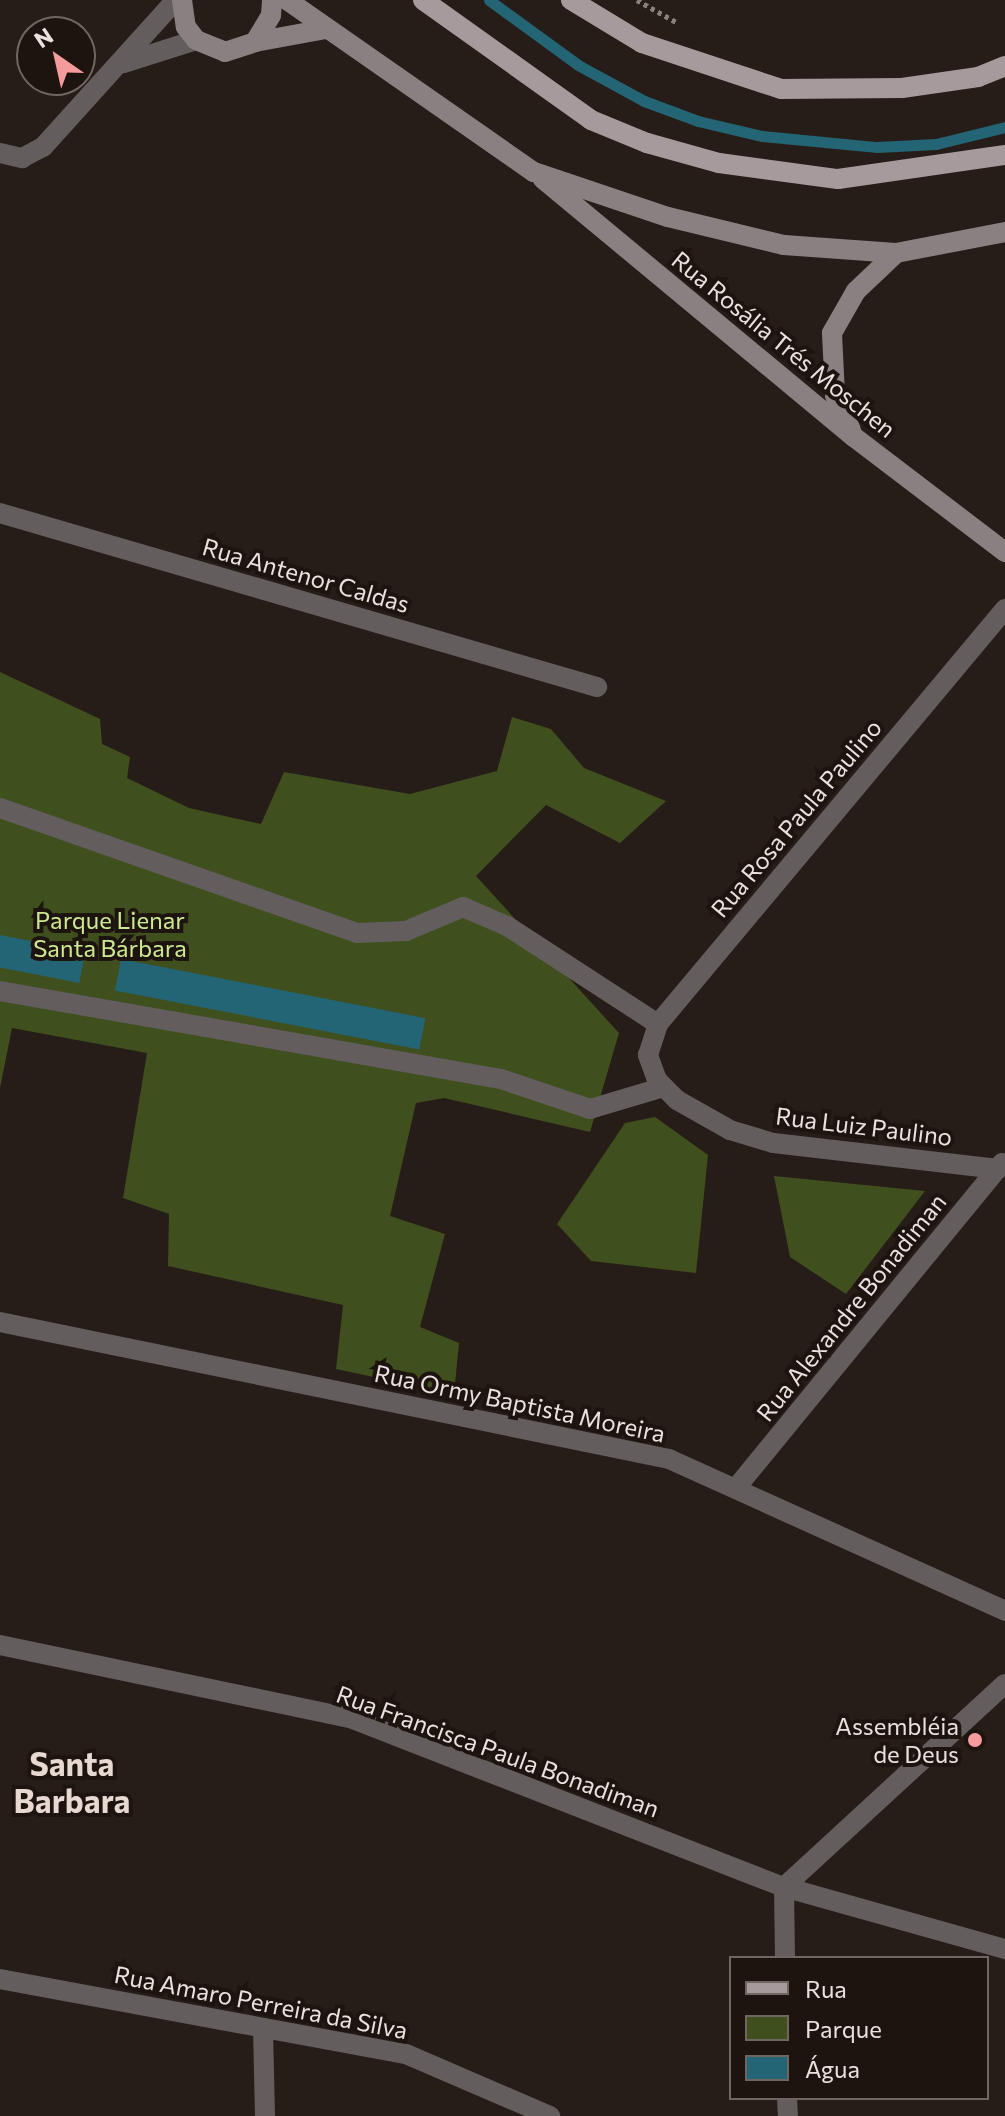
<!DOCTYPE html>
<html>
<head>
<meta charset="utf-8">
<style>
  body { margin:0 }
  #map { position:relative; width:1005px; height:2116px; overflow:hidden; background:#271d18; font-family:Commissioner,sans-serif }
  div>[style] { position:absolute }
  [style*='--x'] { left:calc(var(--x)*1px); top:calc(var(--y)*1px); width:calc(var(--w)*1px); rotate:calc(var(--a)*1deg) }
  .green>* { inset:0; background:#404f1e }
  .water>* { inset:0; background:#236574; transform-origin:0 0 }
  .stream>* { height:11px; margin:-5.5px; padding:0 5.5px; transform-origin:5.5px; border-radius:5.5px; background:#236574 }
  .path>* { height:5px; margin-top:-2.5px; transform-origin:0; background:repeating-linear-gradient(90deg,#8a817d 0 4px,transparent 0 8px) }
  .lane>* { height:20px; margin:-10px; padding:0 10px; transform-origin:10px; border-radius:10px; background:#635d5e }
  .street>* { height:20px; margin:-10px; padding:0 10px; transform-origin:10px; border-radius:10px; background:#635d5e }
  .secondary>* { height:20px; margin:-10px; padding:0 10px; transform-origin:10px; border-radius:10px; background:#898082 }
  .primary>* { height:20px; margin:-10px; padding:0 10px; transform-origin:10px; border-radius:10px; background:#a79a9d }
  .dots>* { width:22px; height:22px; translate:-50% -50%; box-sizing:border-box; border:4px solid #1e140f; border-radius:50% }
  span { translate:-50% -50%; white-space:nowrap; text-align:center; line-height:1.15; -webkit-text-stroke:8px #1e140f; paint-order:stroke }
  .street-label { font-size:24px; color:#e9e2de }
  .park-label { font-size:24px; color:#cdea92 }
  .poi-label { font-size:24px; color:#e9e2de }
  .right { translate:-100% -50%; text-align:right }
  .district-label { font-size:32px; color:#e7d8d2; font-weight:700 }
  .legend { position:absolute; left:729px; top:1956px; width:260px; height:144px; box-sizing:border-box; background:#1e140f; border:2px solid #6f6662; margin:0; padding:10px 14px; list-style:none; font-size:24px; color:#e9e2de }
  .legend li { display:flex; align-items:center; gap:16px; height:40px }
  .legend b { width:40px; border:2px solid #6f6662 }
  .north { position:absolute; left:16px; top:16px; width:80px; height:80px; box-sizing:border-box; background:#1e140f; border:2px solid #6f6662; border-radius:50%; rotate:326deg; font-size:22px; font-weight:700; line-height:32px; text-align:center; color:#e9e2de }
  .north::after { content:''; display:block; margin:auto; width:28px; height:36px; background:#f59b9b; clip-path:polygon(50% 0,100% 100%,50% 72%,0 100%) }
</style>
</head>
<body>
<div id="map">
  <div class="green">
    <div style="clip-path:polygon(0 672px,100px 719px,102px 744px,130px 757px,127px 778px,189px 808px,261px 824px,284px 772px,410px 794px,497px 771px,512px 717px,551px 729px,584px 768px,666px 801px,620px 843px,546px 805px,476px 876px,619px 1033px,590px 1132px,444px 1098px,416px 1103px,390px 1216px,445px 1234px,420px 1327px,459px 1343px,454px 1394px,336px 1369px,343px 1305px,168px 1266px,169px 1214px,123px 1198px,147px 1053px,12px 1028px,0 1088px)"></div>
    <div style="clip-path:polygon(655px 1117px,708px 1155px,696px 1273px,591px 1261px,557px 1224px,625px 1123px)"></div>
    <div style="clip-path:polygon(774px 1176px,925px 1191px,846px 1294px,790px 1257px)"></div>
  </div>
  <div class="water">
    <div style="left:0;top:935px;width:87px;height:32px;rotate:11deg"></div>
    <div style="left:121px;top:959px;width:310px;height:32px;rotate:11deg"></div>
  </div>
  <div class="stream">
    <div style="--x:489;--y:0;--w:110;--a:36.1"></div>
    <div style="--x:578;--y:65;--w:75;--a:28.6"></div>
    <div style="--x:644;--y:101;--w:58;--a:20.3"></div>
    <div style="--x:698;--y:121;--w:66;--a:13.2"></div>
    <div style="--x:762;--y:136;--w:116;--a:5.5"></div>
    <div style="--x:877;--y:147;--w:59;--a:-2.9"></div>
    <div style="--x:936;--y:144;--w:71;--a:-13.8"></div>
  </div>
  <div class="path">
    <div style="--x:637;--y:0;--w:47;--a:29.3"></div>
  </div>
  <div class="lane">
    <div style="--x:0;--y:808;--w:378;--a:19.3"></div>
    <div style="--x:357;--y:933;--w:49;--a:-2.3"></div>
    <div style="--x:406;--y:931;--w:62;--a:-22.8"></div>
    <div style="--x:463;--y:907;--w:48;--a:23.4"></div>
    <div style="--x:507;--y:926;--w:180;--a:33"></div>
    <div style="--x:0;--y:991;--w:509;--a:9.96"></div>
    <div style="--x:501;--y:1079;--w:94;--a:18.6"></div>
    <div style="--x:590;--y:1109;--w:77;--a:-16.6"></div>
    <div style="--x:263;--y:2028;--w:88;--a:88.7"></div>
  </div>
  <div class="street">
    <div style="--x:124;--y:63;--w:76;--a:-17.7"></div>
    <div style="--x:0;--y:153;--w:23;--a:13"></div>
    <div style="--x:22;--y:158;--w:24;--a:-28"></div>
    <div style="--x:43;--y:147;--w:198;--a:-47.9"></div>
    <div style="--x:0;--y:513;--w:622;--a:16.25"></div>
    <div style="--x:998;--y:1169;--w:226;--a:-173.4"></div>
    <div style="--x:773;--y:1143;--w:45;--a:-163.2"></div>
    <div style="--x:730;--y:1130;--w:61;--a:-150.5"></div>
    <div style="--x:677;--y:1100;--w:28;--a:-135"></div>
    <div style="--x:657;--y:1080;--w:27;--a:-110"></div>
    <div style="--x:648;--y:1055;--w:33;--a:-72"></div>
    <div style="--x:658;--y:1024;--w:541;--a:-50.1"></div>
    <div style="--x:0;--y:1322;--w:683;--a:11.57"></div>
    <div style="--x:669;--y:1459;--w:369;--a:24.3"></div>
    <div style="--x:736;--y:1488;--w:420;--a:-50.7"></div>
    <div style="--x:0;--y:1645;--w:358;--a:11.8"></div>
    <div style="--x:350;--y:1718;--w:466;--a:21.3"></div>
    <div style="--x:784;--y:1887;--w:230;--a:15.7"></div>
    <div style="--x:785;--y:1958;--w:71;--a:-90.8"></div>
    <div style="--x:784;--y:1887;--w:300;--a:-42.6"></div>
    <div style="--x:0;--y:1979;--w:413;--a:10.5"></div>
    <div style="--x:406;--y:2054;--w:157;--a:23.3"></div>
    <div style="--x:787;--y:2098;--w:18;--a:87"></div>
  </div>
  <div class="secondary">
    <div style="--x:182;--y:0;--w:27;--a:82"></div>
    <div style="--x:186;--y:27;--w:16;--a:52"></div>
    <div style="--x:196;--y:40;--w:31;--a:22"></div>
    <div style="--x:225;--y:52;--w:32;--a:-18"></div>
    <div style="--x:255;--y:42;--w:31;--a:-59"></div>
    <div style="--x:271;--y:15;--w:15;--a:-86"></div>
    <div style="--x:287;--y:0;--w:301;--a:34.9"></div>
    <div style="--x:534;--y:172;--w:141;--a:18.6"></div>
    <div style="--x:668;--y:217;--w:119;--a:13.6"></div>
    <div style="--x:784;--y:245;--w:112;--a:4.1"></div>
    <div style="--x:896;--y:253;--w:111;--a:-10.9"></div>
    <div style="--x:255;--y:42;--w:72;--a:-10.4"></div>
    <div style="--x:543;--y:179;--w:404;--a:39.7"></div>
    <div style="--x:854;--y:437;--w:190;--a:37.3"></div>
    <div style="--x:851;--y:430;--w:38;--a:-115"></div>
    <div style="--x:835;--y:395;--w:62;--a:-92.8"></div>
    <div style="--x:832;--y:333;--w:48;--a:-60.3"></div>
    <div style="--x:856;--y:291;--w:55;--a:-43.5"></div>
  </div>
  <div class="primary">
    <div style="--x:423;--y:0;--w:206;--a:35.5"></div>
    <div style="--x:591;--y:120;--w:61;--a:22.3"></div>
    <div style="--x:647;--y:143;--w:75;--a:15.5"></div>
    <div style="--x:719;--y:163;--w:120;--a:7.7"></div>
    <div style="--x:838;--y:179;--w:169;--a:-8.2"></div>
    <div style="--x:571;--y:0;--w:83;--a:31.2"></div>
    <div style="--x:642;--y:43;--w:146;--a:18.3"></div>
    <div style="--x:781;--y:89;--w:121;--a:-0.5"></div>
    <div style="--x:902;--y:88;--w:77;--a:-8.2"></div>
    <div style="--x:978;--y:77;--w:29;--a:-22"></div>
  </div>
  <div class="dots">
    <div style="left:975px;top:1740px;background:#f59b9b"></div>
  </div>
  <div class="street-label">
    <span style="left:784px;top:344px;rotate:39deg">Rua Rosália Trés Moschen</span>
    <span style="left:306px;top:575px;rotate:16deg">Rua Antenor Caldas</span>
    <span style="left:796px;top:818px;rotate:-50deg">Rua Rosa Paula Paulino</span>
    <span style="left:864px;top:1126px;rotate:7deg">Rua Luiz Paulino</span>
    <span style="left:851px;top:1307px;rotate:-51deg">Rua Alexandre Bonadiman</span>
    <span style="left:520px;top:1403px;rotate:12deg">Rua Ormy Baptista Moreira</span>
    <span style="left:498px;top:1751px;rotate:20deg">Rua Francisca Paula Bonadiman</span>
    <span style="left:261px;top:2002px;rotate:11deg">Rua Amaro Perreira da Silva</span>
  </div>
  <div class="park-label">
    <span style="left:110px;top:934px">Parque Lienar<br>Santa Bárbara</span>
  </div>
  <div class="poi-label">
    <span class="right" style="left:959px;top:1740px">Assembléia<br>de Deus</span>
  </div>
  <div class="district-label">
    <span style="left:72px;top:1782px">Santa<br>Barbara</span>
  </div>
  <ul class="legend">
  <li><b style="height:10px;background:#a79a9d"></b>Rua</li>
  <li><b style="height:22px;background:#404f1e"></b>Parque</li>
  <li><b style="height:22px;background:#236574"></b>Água</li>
  </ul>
  <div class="north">N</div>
</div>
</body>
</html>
